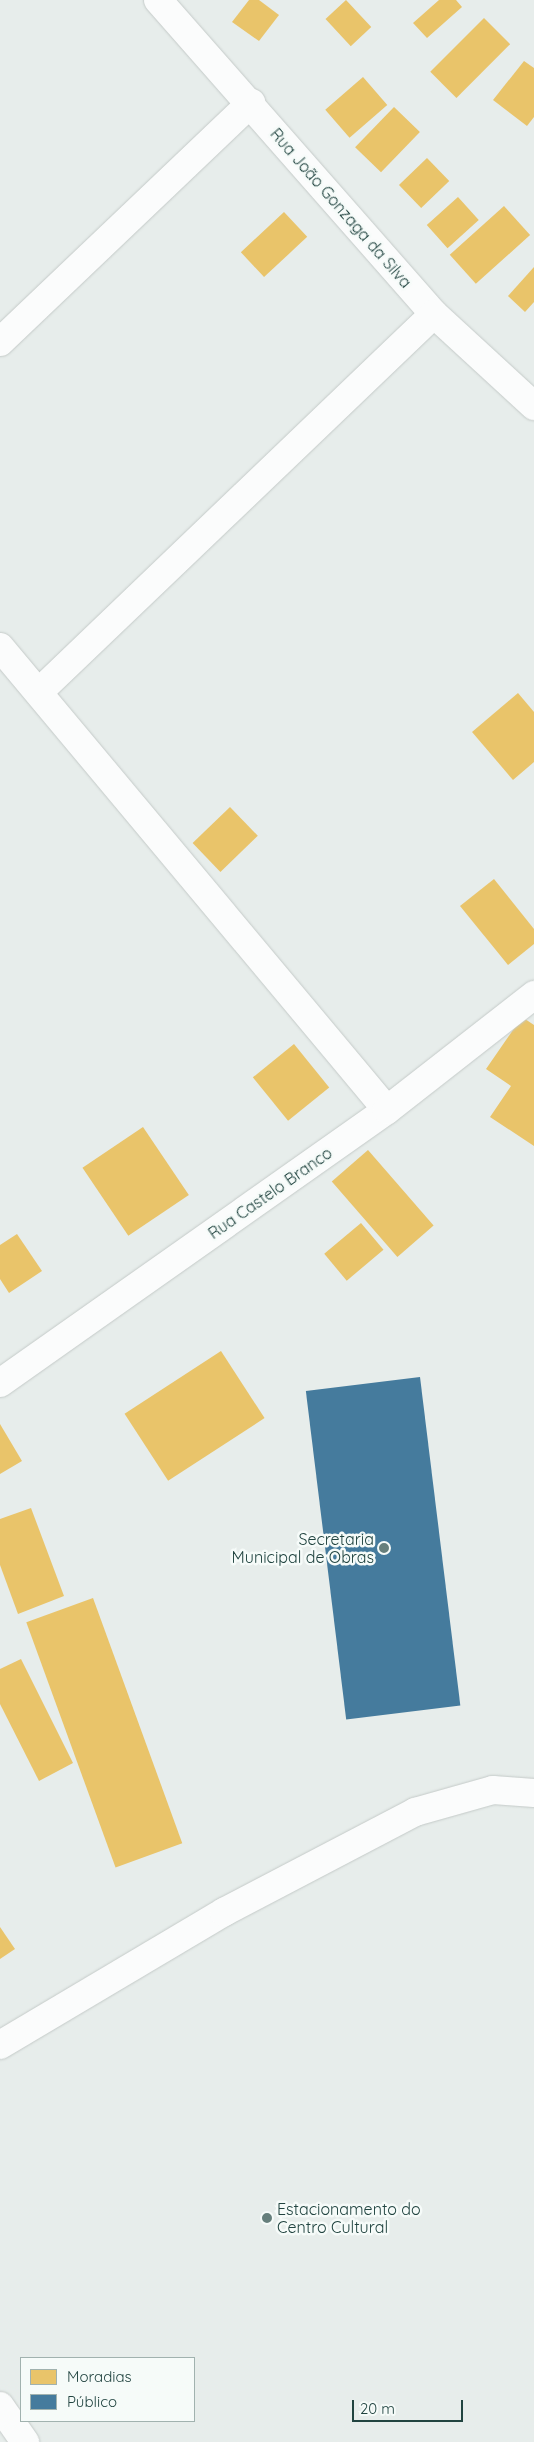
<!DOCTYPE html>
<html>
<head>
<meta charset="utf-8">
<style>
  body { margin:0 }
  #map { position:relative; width:534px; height:2442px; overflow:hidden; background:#e7edeb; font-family:Quicksand,sans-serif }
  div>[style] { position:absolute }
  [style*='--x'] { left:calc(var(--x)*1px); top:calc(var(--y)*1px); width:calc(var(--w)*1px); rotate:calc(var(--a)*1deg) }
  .homes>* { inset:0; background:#e9c46a; transform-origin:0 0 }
  .public>* { inset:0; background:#457b9d; transform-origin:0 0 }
  .roads { filter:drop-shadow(0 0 1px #c4cac8) drop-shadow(0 0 1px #c4cac8) }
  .minor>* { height:28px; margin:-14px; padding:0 14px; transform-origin:14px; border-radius:14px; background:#fbfcfc }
  .tertiary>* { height:28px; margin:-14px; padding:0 14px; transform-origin:14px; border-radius:14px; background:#fbfcfc }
  .secondary>* { height:28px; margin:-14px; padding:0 14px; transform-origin:14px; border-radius:14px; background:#fbfcfc }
  .dots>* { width:14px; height:14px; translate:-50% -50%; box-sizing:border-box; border:2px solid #f6fbf9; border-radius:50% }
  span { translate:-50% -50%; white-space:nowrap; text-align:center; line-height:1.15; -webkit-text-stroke:5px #f6fbf9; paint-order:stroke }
  .street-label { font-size:16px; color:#214440 }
  .poi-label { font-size:16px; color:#214440 }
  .right { translate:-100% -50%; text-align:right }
  .left { translate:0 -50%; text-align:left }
  .legend { position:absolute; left:20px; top:2357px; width:175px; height:65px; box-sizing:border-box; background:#f6fbf9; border:1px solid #a1b2af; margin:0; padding:6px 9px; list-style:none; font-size:15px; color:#214440 }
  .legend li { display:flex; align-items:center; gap:10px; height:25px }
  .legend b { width:25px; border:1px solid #a1b2af }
  .scale { position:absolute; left:352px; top:2400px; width:111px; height:22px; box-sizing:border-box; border:2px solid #214440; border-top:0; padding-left:6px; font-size:15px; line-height:18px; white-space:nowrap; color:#214440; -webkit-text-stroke:4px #f6fbf9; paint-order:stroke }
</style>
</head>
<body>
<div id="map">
  <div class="homes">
    <div style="clip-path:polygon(249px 0,259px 0,279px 15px,259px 41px,232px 22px)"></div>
    <div style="left:346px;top:0;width:37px;height:28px;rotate:47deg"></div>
    <div style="clip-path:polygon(439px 0,456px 0,462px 7px,427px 38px,413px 23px)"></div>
    <div style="left:484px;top:18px;width:37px;height:76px;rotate:45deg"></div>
    <div style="clip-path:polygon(524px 61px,534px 68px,534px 117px,527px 126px,493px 100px)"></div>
    <div style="left:363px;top:77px;width:37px;height:50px;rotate:49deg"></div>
    <div style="left:394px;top:107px;width:36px;height:56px;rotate:44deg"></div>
    <div style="left:427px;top:158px;width:32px;height:39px;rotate:46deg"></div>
    <div style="left:458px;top:197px;width:31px;height:42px;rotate:48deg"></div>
    <div style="left:504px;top:206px;width:39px;height:73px;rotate:48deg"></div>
    <div style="left:284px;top:212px;width:34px;height:59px;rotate:47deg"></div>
    <div style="clip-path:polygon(534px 267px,534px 302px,525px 312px,508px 296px)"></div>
    <div style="clip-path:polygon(518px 693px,534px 712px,534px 762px,513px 780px,472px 732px)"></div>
    <div style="left:230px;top:807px;width:40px;height:52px;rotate:46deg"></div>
    <div style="clip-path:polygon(494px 879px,534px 929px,534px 944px,508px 965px,460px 906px)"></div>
    <div style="clip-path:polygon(522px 1017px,534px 1025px,534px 1146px,490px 1117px,511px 1086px,486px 1069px)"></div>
    <div style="left:294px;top:1044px;width:56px;height:53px;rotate:51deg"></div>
    <div style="left:143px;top:1127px;width:82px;height:73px;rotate:56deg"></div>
    <div style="left:368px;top:1150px;width:100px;height:48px;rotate:49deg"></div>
    <div style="left:361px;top:1223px;width:35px;height:48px;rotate:50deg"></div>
    <div style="clip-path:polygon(17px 1234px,42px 1271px,9px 1293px,0 1279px,0 1245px)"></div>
    <div style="left:221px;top:1351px;width:80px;height:115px;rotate:57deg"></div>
    <div style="clip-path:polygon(0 1424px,22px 1461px,0 1474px)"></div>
    <div style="clip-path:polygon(31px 1508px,64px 1596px,18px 1614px,0 1565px,0 1519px)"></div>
    <div style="left:93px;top:1598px;width:261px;height:71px;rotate:70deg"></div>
    <div style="clip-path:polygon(21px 1659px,73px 1763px,39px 1781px,0 1704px,0 1669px)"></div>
    <div style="clip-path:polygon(0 1927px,15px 1949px,0 1959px)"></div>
  </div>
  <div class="public">
    <div style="left:420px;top:1377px;width:331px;height:115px;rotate:83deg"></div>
  </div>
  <div class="roads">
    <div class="minor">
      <div style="--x:158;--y:0;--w:418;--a:48.7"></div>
      <div style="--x:434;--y:314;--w:136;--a:42.6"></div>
      <div style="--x:0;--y:342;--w:347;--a:-43.6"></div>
      <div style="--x:0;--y:647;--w:603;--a:50.11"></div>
      <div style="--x:40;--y:691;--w:545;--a:-43.74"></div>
    </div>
    <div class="tertiary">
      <div style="--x:0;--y:1383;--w:474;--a:-35.2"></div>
      <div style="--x:387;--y:1110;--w:187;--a:-38"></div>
      <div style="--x:0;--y:2045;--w:261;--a:-30.7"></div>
      <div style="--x:224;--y:1912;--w:216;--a:-27.6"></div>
      <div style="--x:415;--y:1812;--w:81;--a:-15.8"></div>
      <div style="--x:493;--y:1790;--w:41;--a:4.2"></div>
    </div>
    <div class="secondary">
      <div style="--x:0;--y:2406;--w:44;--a:55.2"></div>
    </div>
  </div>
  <div class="dots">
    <div style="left:384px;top:1548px;background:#667f7c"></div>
    <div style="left:267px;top:2218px;background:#667f7c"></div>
  </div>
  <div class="street-label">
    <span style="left:341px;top:208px;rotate:49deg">Rua João Gonzaga da Silva</span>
    <span style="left:270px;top:1193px;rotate:-35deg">Rua Castelo Branco</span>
  </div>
  <div class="poi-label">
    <span class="right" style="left:374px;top:1548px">Secretaria<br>Municipal de Obras</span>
    <span class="left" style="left:277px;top:2218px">Estacionamento do<br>Centro Cultural</span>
  </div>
  <ul class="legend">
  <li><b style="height:14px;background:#e9c46a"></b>Moradias</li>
  <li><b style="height:14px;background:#457b9d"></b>Público</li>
  </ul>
  <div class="scale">20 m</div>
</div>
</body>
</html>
